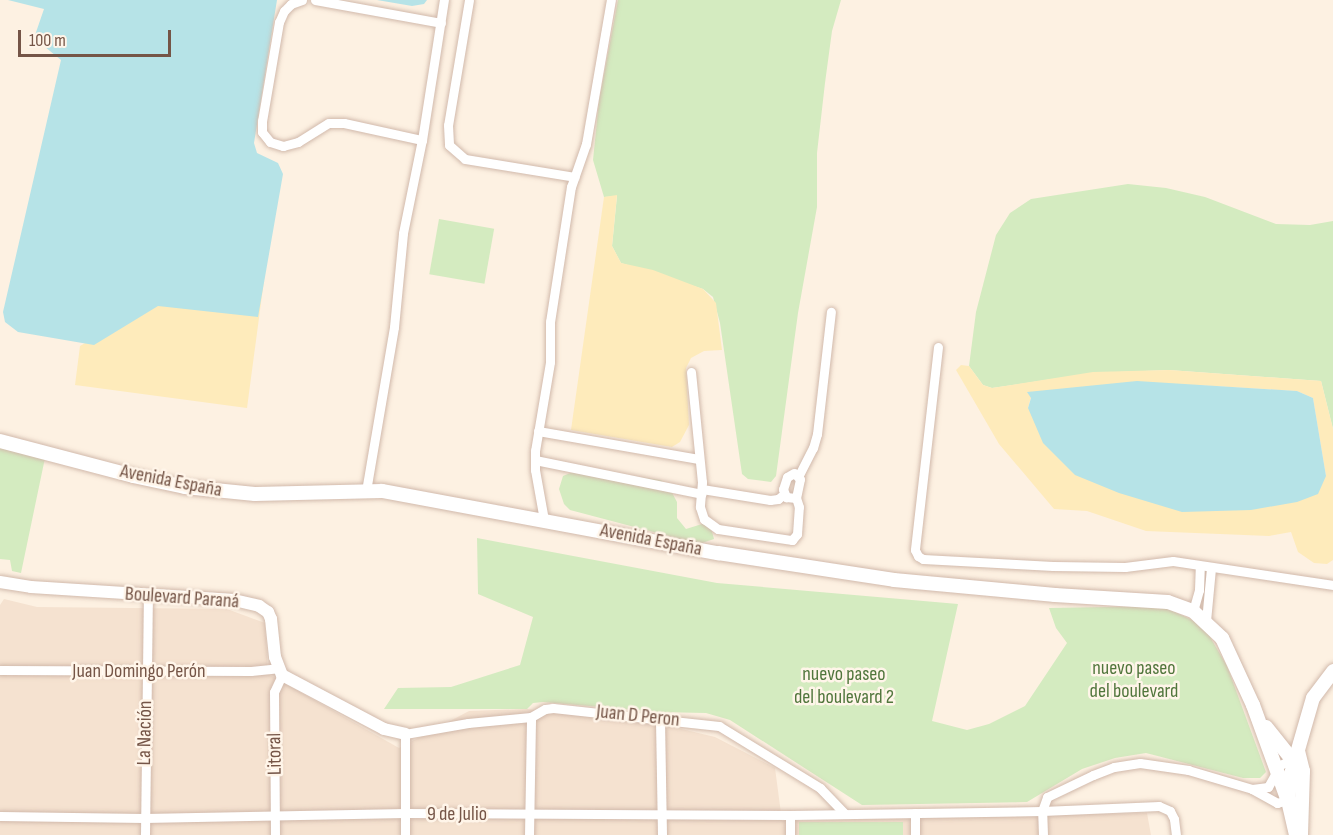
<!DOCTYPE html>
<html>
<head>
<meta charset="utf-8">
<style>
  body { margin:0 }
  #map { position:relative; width:1333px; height:835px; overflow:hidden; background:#fdf1e2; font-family:"Sofia Sans Condensed",sans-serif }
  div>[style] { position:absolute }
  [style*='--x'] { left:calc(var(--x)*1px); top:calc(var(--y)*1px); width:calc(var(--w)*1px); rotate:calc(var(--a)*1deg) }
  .residential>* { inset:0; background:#f5e2d0 }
  .green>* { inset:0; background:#d4ebc0; transform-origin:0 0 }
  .sand>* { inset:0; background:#feebbb }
  .water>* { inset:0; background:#b6e3e7 }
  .roads { filter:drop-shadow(0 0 2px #d1b9ab) drop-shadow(0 0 2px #d1b9ab) }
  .minor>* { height:9px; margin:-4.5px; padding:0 4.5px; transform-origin:4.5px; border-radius:4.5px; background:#fff }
  .tertiary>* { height:12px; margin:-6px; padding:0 6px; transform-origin:6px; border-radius:6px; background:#fff }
  .secondary>* { height:14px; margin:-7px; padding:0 7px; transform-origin:7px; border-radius:7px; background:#fff }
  span { translate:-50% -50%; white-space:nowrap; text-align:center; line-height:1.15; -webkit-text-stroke:5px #fff5e9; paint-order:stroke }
  .street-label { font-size:20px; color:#755547 }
  .park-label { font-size:20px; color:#51763c }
  .scale { position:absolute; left:18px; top:30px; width:153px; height:27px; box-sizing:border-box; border:3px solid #755547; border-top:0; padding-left:8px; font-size:18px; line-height:21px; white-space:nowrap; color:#755547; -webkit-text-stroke:4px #fff5e9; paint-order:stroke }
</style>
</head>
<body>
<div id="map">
  <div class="residential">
    <div style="clip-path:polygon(4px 599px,37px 607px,227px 609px,265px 623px,268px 674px,399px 748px,469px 711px,527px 709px,665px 725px,715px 737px,775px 768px,782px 821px,1147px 813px,1151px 835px,0 835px,0 605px)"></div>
  </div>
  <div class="green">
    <div style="clip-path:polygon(618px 0,841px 0,832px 31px,825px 83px,817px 153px,817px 207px,798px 313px,776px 476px,771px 482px,748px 479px,742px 474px,720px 323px,713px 297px,703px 289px,621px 263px,612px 246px,617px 196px,604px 197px,593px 160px,599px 101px)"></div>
    <div style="clip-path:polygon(1128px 184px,1166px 188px,1205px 197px,1276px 224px,1310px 225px,1333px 221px,1333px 429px,1321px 381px,1169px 370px,1093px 373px,992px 388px,983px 385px,969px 366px,976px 312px,996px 235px,1010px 213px,1031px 199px)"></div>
    <div style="left:439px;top:219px;width:56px;height:56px;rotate:10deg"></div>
    <div style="clip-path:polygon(0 447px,45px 458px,21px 573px,12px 571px,10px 560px,0 559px)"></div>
    <div style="clip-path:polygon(580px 469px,661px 480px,670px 489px,677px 502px,677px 518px,686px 529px,702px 524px,711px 528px,714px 539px,699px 544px,570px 510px,564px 504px,559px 489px,563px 476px)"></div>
    <div style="clip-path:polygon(477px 538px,717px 583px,958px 604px,932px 721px,967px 730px,989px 724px,1025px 706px,1067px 643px,1056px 628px,1049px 608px,1162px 606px,1203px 625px,1227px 666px,1266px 772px,1260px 778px,1243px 778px,1146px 753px,1115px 758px,1082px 769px,1027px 802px,862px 805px,730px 720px,706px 713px,658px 712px,543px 702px,533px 703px,527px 709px,384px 709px,398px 688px,451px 687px,520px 665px,533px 617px,478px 594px)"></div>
    <div style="left:799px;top:822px;width:104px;height:13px"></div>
  </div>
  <div class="sand">
    <div style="clip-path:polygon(276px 190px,247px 408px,75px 385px,80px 346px,148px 306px)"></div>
    <div style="clip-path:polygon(617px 195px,612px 246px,621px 263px,653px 270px,703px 289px,716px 303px,722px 350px,704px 351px,691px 358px,686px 368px,689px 425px,680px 442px,672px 447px,571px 430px,604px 197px)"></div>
    <div style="clip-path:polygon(evenodd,961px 365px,969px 366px,983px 385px,992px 388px,1093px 372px,1169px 370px,1321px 381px,1333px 429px,1333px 560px,1327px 564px,1314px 563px,1298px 552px,1291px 532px,1269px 536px,1146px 531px,1087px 511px,1054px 509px,999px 444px,956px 370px,961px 365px,1196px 385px,1297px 391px,1313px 398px,1326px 476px,1028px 408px,1031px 397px,1196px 385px)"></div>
  </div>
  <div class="water">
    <div style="clip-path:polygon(8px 0,277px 0,254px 143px,257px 153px,278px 163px,283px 174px,258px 317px,158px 306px,94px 345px,18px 332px,5px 322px,3px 312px,61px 60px,34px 38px,44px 9px)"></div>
    <div style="clip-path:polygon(377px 0,427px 0,424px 4px,412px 6px)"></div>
    <div style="clip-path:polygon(1137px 381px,1297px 391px,1313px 398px,1326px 476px,1318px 494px,1297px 502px,1251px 510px,1182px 512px,1119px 493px,1075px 475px,1043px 443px,1028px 408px,1031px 398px,1027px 392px)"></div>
  </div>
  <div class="roads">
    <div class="minor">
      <div style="--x:302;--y:0;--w:12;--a:160"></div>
      <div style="--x:291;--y:4;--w:10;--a:135"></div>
      <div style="--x:284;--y:11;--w:12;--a:114"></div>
      <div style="--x:279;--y:22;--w:100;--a:99.7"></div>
      <div style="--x:262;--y:121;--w:11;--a:90"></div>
      <div style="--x:262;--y:132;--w:13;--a:51"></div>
      <div style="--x:270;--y:142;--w:14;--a:17"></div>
      <div style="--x:283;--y:146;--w:16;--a:-15"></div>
      <div style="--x:298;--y:142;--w:36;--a:-32"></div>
      <div style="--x:329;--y:123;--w:15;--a:0"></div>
      <div style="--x:344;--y:123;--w:80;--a:12.3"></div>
      <div style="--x:315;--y:0;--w:128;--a:10.3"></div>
      <div style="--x:469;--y:0;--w:127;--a:99.5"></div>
      <div style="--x:448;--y:125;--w:20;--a:87"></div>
      <div style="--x:449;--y:145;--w:21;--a:41"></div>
      <div style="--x:465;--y:159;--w:111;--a:9.3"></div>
      <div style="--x:938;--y:347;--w:204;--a:96.5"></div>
      <div style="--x:915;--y:550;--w:7;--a:63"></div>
      <div style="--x:918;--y:556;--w:6;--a:31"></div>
      <div style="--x:923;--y:559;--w:130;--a:3.1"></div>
      <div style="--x:1053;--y:566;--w:72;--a:0.8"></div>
      <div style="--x:1125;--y:567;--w:48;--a:-7.1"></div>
      <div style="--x:1173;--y:561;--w:162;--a:8.5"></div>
      <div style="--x:691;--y:372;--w:111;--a:84.3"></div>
      <div style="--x:702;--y:482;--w:25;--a:95"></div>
      <div style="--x:700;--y:507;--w:13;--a:72"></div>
      <div style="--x:704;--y:519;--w:17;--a:36"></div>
      <div style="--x:718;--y:529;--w:75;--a:8.5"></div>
      <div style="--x:792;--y:540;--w:8;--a:-50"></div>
      <div style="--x:797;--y:534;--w:27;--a:-86"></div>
      <div style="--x:799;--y:507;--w:9;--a:-108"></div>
      <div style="--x:796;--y:498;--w:19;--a:-78"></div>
      <div style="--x:800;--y:479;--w:8;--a:-135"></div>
      <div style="--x:794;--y:473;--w:8;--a:150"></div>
      <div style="--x:787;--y:477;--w:13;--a:108"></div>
      <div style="--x:783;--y:489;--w:9;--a:69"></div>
      <div style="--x:786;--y:497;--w:10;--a:6"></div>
      <div style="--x:538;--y:431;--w:163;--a:9.9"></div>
      <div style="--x:535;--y:460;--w:170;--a:11.5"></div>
      <div style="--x:799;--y:475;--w:30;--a:-63"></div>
      <div style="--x:813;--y:448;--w:15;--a:-74"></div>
      <div style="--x:817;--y:434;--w:123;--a:-83.5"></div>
      <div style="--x:702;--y:489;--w:69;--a:9.2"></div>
      <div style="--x:770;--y:500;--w:8;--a:-7"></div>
      <div style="--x:778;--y:499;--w:8;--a:-40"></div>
      <div style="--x:366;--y:491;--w:166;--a:-80.3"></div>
      <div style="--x:394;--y:327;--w:94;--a:-84.5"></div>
      <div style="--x:403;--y:233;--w:95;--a:-78.5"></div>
      <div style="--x:422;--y:140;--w:142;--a:-81.1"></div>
      <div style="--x:544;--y:520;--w:51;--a:-100.2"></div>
      <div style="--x:535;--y:470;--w:19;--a:-90"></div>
      <div style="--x:535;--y:451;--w:90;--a:-80.4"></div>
      <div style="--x:550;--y:362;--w:40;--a:-90"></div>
      <div style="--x:550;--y:322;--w:137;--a:-81.2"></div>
      <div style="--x:571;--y:187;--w:46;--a:-70.8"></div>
      <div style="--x:586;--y:144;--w:146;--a:-80.2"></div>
      <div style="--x:1193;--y:611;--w:22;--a:-74"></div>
      <div style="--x:1199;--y:590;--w:24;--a:-88"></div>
      <div style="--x:1206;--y:621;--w:53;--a:-84.6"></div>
      <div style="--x:0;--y:670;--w:251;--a:0.2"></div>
      <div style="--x:251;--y:671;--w:27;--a:-6"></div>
      <div style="--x:660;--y:720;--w:115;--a:89"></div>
      <div style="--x:1252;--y:789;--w:16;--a:-7"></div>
      <div style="--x:1268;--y:787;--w:25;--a:-61"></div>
      <div style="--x:1280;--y:765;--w:17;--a:-25"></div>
      <div style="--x:915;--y:813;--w:22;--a:90"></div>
      <div style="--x:0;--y:816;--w:144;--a:0.8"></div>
      <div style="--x:144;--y:818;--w:261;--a:-1.1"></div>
      <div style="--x:405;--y:813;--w:385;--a:0.3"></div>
      <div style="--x:790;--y:815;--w:252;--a:-0.9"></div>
      <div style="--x:1042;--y:811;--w:15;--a:-70"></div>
      <div style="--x:1047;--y:797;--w:51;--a:-25.6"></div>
      <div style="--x:1093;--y:775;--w:22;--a:-21"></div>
      <div style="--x:1114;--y:767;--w:26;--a:-9"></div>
      <div style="--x:1140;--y:763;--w:49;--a:8.3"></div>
      <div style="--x:1188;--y:770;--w:67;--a:16.5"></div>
      <div style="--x:1252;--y:789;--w:29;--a:29"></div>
      <div style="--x:1277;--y:803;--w:15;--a:-16"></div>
      <div style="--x:145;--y:835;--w:240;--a:-89.3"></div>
      <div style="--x:275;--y:835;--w:143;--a:-90.4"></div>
      <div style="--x:274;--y:692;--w:19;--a:-65"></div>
      <div style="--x:405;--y:835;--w:101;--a:-90"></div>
      <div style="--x:405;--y:734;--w:64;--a:-9.9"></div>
      <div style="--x:468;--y:723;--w:63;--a:-5.4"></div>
      <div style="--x:531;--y:717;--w:16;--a:-30"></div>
      <div style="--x:545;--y:709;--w:8;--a:-7"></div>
      <div style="--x:553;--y:708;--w:167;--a:6.2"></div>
      <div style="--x:719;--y:726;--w:119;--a:31.5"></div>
      <div style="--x:820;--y:788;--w:36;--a:46"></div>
      <div style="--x:529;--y:835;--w:118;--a:-89"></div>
      <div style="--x:790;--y:835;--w:20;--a:-90"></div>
      <div style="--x:1043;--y:835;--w:24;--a:-92"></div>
      <div style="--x:1042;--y:811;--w:117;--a:-2.4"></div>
      <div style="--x:1159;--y:806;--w:12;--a:24"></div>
      <div style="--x:1170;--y:811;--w:9;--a:63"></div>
      <div style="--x:1174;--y:819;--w:16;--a:83"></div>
    </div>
    <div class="tertiary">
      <div style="--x:0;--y:582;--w:31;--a:9"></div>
      <div style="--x:31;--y:587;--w:203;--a:3.7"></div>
      <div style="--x:234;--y:600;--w:26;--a:13"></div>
      <div style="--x:259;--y:606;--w:11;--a:34"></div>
      <div style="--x:268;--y:612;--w:8;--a:67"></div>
      <div style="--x:271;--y:619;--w:38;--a:84"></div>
      <div style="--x:275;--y:657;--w:19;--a:69"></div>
      <div style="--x:282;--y:675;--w:115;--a:27.9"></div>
      <div style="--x:384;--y:729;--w:22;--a:13"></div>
    </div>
    <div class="secondary">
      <div style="--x:0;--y:441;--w:138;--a:14.7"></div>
      <div style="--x:133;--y:476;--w:53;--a:11.9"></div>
      <div style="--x:185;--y:487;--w:70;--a:5.7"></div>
      <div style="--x:255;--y:494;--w:127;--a:-1.4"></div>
      <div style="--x:382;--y:491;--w:342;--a:10.5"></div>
      <div style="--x:718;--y:553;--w:178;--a:8.7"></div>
      <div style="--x:894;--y:580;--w:162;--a:5.3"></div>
      <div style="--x:1055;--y:595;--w:113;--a:3.5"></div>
      <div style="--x:1168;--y:602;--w:27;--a:20"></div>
      <div style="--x:1193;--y:611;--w:40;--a:43"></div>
      <div style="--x:1222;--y:638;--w:74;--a:65.2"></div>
      <div style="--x:1253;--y:705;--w:102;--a:70"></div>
      <div style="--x:1266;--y:727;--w:53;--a:51.2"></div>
      <div style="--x:1298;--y:751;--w:21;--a:76"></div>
      <div style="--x:1303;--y:771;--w:64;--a:91.8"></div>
      <div style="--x:1296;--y:835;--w:35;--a:-103"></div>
      <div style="--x:1288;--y:801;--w:27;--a:-84"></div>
      <div style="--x:1291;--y:774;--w:79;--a:-73.9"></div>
      <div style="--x:1313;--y:698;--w:34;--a:-53"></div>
    </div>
  </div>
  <div class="street-label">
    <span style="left:171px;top:481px;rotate:11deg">Avenida España</span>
    <span style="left:651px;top:540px;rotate:11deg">Avenida España</span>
    <span style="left:182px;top:598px;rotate:4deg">Boulevard Paraná</span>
    <span style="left:139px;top:671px">Juan Domingo Perón</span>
    <span style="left:638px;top:716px;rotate:6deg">Juan D Peron</span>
    <span style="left:145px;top:733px;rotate:-89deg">La Nación</span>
    <span style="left:275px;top:754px;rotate:-91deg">Litoral</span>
    <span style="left:457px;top:814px">9 de Julio</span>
  </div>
  <div class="park-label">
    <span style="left:1134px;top:680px">nuevo paseo<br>del boulevard</span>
    <span style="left:844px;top:686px">nuevo paseo<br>del boulevard 2</span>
  </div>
  <div class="scale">100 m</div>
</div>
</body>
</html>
